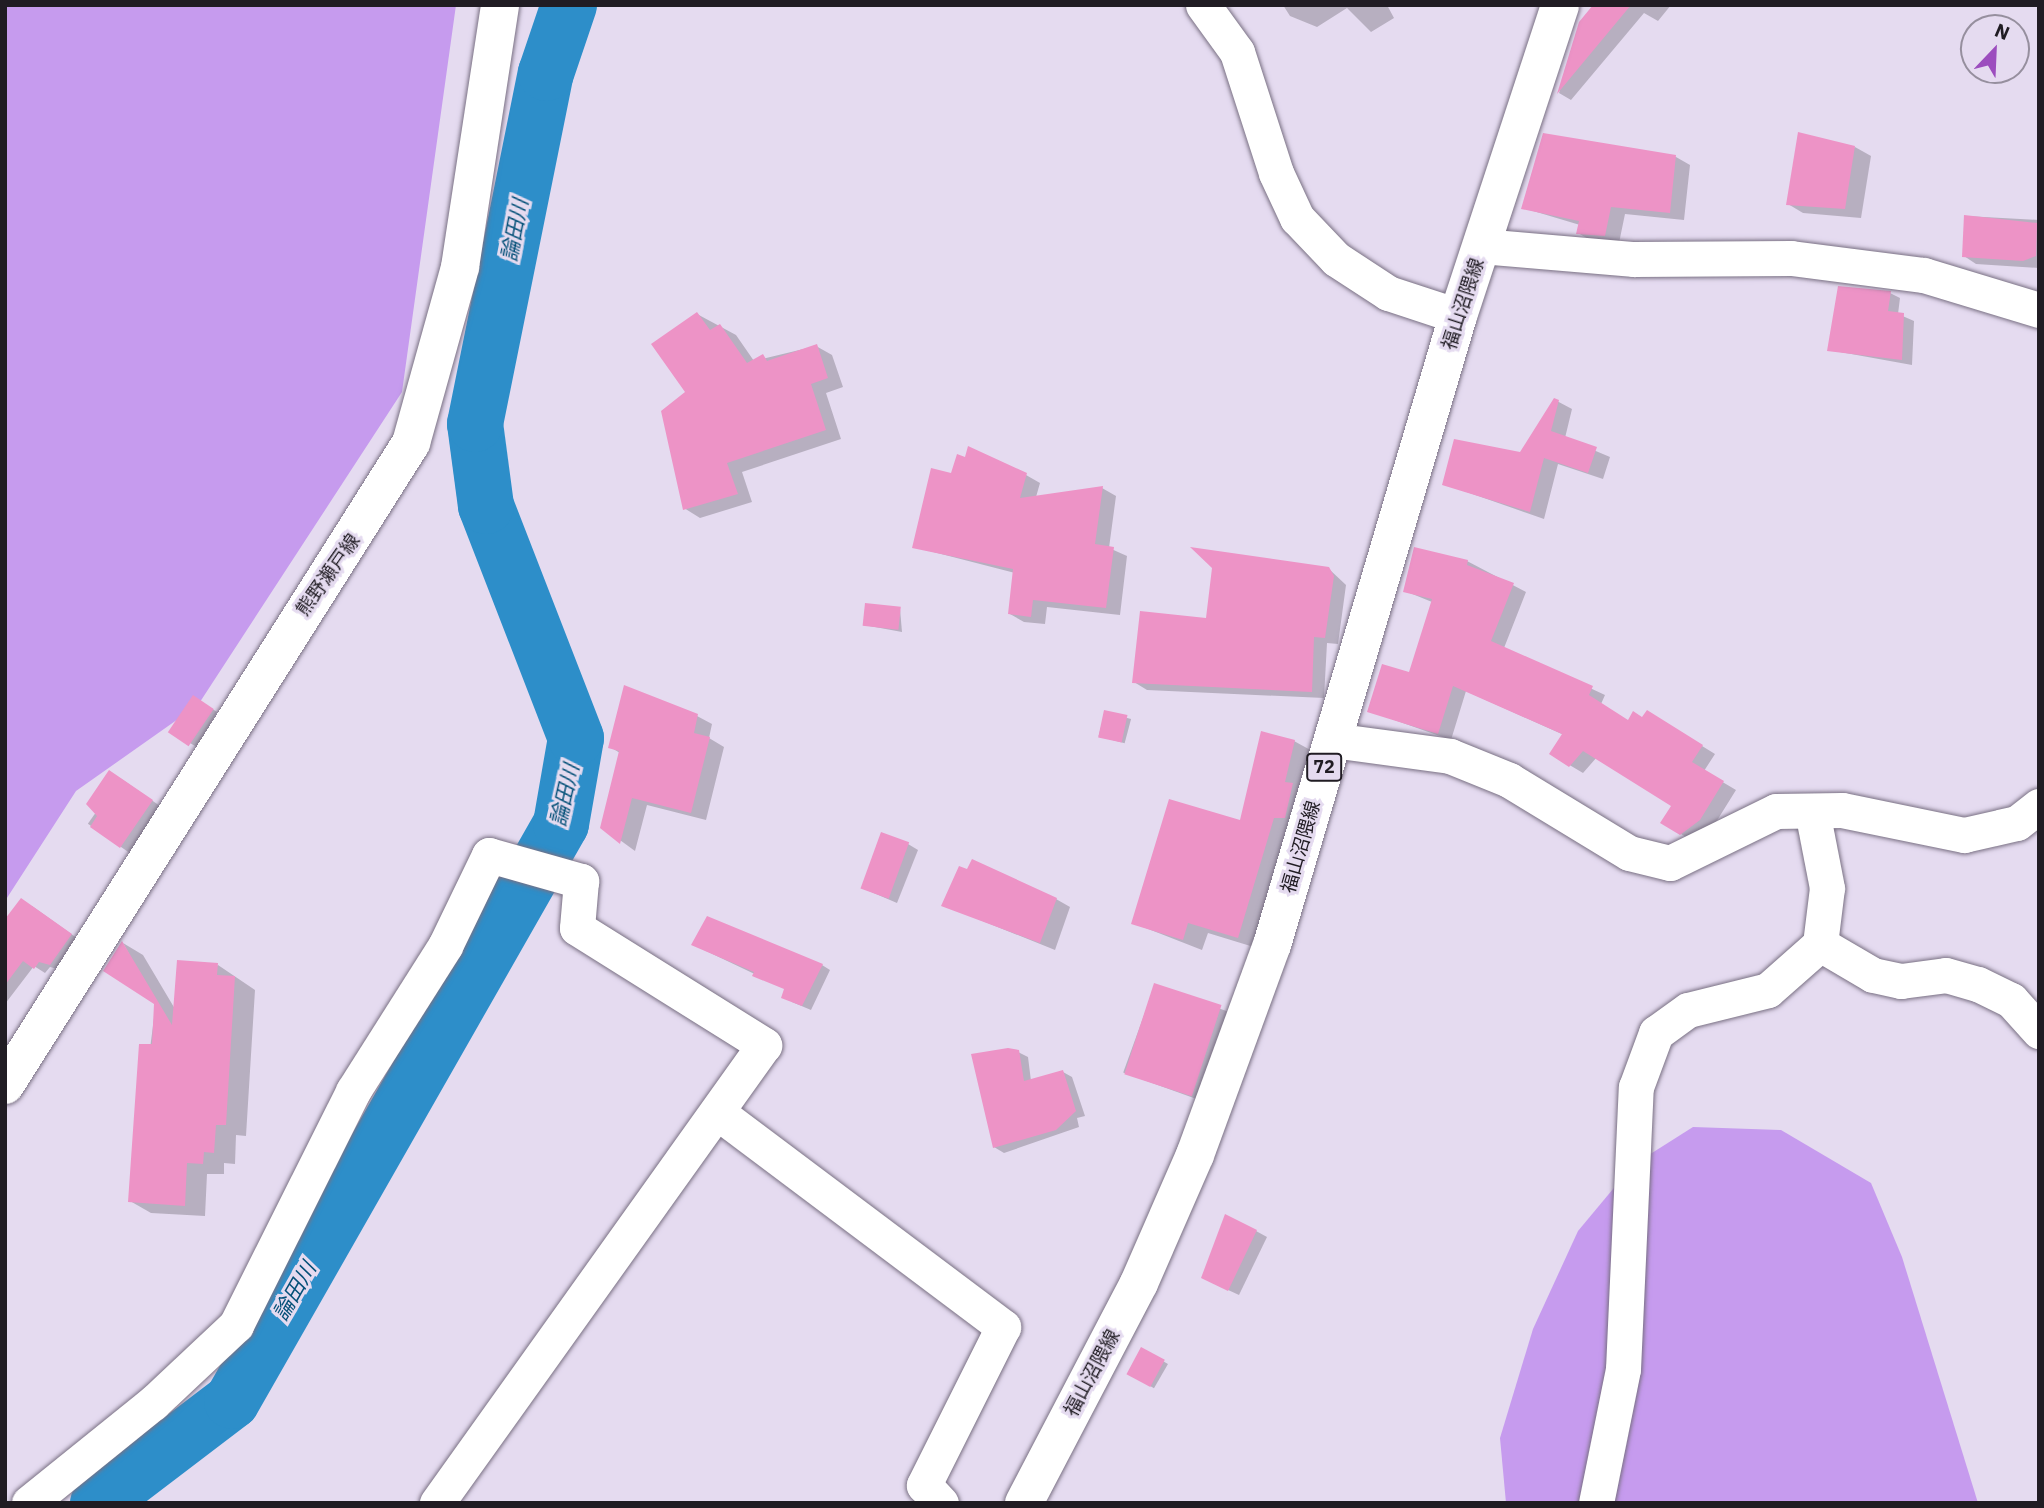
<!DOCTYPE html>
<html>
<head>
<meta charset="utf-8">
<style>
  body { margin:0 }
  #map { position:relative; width:2044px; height:1508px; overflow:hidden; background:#e5dbf0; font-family:"IBM Plex Sans","Noto Sans JP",sans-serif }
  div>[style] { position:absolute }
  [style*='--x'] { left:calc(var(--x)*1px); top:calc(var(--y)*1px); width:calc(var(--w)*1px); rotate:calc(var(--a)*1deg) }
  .forest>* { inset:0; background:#c69bee }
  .shadow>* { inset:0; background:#0003; transform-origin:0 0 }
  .river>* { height:56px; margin:-28px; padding:0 28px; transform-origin:28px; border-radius:28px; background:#2d8ec9 }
  .building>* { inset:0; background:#ed93c6; transform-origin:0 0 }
  .roads { filter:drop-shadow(0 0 2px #797083) drop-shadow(0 0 2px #797083) }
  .minor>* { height:35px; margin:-17.5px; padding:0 17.5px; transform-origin:17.5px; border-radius:17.5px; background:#fff }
  .major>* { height:38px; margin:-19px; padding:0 19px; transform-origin:19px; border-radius:19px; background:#fff }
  span { translate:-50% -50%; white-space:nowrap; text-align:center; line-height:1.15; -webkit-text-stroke:6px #e5dbf0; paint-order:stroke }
  .shield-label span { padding:2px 5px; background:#e5dbf0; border:2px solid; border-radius:5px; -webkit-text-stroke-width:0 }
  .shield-label { font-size:18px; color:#201c23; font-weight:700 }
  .street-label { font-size:19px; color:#201c23 }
  .water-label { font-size:21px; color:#045078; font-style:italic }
  .frame { position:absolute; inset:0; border:7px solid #201c23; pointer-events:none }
  .north { position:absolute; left:1960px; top:14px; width:70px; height:70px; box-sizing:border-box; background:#e5dbf0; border:2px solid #968f9e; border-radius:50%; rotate:23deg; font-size:19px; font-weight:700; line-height:28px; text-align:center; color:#201c23 }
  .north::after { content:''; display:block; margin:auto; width:24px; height:32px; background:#9c4dbe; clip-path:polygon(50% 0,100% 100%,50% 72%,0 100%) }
</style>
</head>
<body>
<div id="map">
  <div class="forest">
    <div style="clip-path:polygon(5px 5px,456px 5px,402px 392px,198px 705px,76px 791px,5px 901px)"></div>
    <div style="clip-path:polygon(1693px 1127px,1781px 1130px,1871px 1183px,1902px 1257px,1978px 1503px,1506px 1503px,1500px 1438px,1533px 1329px,1578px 1231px,1633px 1165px)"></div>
  </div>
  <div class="shadow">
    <div style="clip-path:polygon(1283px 5px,1387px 5px,1394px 18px,1371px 32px,1347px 8px,1317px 27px,1290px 16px)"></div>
    <div style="clip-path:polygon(1595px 5px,1671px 5px,1658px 21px,1644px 13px,1571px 100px,1559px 93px,1580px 23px)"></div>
    <div style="clip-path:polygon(1544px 135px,1676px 157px,1690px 165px,1684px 220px,1625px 214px,1619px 243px,1592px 241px,1578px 233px,1580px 225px,1523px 208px)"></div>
    <div style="clip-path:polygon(1855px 147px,1871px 156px,1861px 218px,1803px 213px,1788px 204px)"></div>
    <div style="clip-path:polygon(1966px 216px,2039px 220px,2039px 268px,1976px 264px,1964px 256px)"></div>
    <div style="clip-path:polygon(1890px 293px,1900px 298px,1898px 314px,1914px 321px,1912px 365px,1829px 350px)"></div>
    <div style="clip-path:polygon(697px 314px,736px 335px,754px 361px,816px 346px,832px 355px,843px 387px,826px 393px,841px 439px,742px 472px,752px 502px,700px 518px,684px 508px)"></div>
    <div style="clip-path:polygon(1555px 400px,1572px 409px,1565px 438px,1610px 457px,1603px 479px,1558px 464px,1544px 519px,1444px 484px,1521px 454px)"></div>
    <div style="clip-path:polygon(1026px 475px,1040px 483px,1036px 497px,1102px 488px,1116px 496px,1109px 548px,1127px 556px,1120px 615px,1047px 607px,1045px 624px,1024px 622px,1010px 614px,1015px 573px,914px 547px,952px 476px)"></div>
    <div style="clip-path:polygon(1467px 561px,1526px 592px,1504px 648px,1605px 695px,1601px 704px,1629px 722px,1660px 720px,1715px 754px,1704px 771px,1736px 790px,1713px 827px,1694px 842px,1663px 823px,1673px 805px,1597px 757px,1583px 773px,1551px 754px,1564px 735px,1466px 691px,1451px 740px,1369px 711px,1411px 674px,1432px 602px,1405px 591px)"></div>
    <div style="clip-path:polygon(1329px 569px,1346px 585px,1338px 644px,1327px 643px,1324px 698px,1147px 690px,1134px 682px,1207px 620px)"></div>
    <div style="clip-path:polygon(900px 609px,902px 632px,864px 625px)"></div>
    <div style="clip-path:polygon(194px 697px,217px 712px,197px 747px,170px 732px)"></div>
    <div style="left:1105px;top:712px;width:27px;height:25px;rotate:15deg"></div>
    <div style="clip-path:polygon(697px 716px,712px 724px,709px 738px,724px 747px,706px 820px,647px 805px,635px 851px,602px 827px,620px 753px,610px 747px)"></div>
    <div style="clip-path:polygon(1294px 741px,1314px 752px,1257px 948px,1208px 933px,1202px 950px,1133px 923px,1242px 823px)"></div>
    <div style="left:120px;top:778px;width:51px;height:56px;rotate:35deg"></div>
    <div style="clip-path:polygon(908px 844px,918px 850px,897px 903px,862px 888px)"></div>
    <div style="clip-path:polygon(1056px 899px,1070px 907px,1055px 950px,943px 905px)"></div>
    <div style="clip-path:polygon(32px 906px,81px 941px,61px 970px,50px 967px,45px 973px,34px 966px,5px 1004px,5px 921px)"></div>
    <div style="clip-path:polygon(123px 943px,143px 955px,175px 1009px,218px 965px,255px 990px,246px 1136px,236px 1135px,235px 1164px,224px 1163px,224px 1174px,207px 1174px,205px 1216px,151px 1213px,130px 1201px,156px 1003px)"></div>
    <div style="clip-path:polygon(702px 949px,822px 965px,830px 970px,811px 1010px,792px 1002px,786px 989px)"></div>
    <div style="left:1155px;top:985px;width:89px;height:93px;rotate:20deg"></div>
    <div style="clip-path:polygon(1018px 1052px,1028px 1057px,1031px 1081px,1063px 1072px,1072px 1077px,1085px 1116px,1077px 1118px,1079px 1127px,1004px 1153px,994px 1147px)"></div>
    <div style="clip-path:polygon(1256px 1231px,1267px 1237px,1239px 1295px,1213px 1283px)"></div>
    <div style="left:1142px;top:1349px;width:30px;height:28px;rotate:30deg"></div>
  </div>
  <div class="river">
    <div style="--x:98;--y:1503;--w:168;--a:-37.3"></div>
    <div style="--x:232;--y:1401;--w:664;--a:-60.31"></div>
    <div style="--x:561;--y:824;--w:87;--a:-80.1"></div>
    <div style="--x:576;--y:738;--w:249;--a:-111.2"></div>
    <div style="--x:486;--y:506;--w:83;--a:-97.6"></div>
    <div style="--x:475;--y:424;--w:358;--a:-78.6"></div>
    <div style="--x:546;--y:73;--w:72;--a:-71.3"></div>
  </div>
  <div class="building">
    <div style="clip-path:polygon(1593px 5px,1631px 5px,1557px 94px,1579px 22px)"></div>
    <div style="clip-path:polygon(1798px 132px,1855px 146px,1845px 209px,1786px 205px)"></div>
    <div style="clip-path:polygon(1543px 133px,1676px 155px,1670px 213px,1611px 207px,1605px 236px,1576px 234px,1579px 221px,1521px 209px)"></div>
    <div style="clip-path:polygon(1964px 215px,2037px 223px,2036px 256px,2023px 261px,1962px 257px)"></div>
    <div style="clip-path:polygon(1838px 286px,1891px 291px,1888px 311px,1904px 313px,1902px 360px,1827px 351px)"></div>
    <div style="clip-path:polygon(697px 312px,710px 330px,720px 324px,747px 363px,763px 354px,767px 361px,817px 344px,828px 378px,811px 384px,826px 430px,727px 463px,738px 494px,683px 510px,661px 411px,685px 392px,651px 344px)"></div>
    <div style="clip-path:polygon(1554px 398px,1559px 400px,1551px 431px,1597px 447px,1588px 473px,1544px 458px,1530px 512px,1442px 485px,1454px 439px,1520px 452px)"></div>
    <div style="clip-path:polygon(968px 446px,1027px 473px,1020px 498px,1103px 486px,1095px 544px,1114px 547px,1106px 608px,1033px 600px,1031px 617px,1008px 614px,1013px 569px,912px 548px,931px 468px,951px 473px,957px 454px,965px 457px)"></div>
    <div style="clip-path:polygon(1190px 547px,1329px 567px,1334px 576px,1325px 638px,1314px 637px,1312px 692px,1132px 683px,1140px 611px,1206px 618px,1212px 568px)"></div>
    <div style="clip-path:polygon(1414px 547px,1468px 560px,1467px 565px,1514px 583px,1491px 641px,1593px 686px,1589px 695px,1628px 720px,1633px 711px,1642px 717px,1647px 710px,1703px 745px,1692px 762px,1724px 781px,1700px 820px,1680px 835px,1660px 823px,1671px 806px,1583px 751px,1569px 767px,1549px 754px,1562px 734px,1453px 686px,1438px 734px,1367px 712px,1382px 664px,1409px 672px,1432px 599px,1403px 592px)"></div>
    <div style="left:865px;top:603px;width:36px;height:23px;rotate:6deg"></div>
    <div style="clip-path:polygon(624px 685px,698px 714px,694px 733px,710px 737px,691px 813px,632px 798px,620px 844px,600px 828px,619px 751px,608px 748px)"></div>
    <div style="left:193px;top:695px;width:25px;height:45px;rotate:34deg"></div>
    <div style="left:1104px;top:710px;width:24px;height:28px;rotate:12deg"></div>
    <div style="clip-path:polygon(1261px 731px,1295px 740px,1285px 782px,1293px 783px,1285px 818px,1274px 818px,1238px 938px,1188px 923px,1183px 940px,1131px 924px,1169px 799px,1240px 820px)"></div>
    <div style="clip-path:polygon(109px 770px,153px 800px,120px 848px,90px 827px,97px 816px,86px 804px)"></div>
    <div style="left:881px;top:832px;width:30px;height:60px;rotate:20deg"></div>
    <div style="clip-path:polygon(972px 859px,1057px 898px,1040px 943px,941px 906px,959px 866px,967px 869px)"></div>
    <div style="clip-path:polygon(21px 898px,72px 934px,50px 965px,39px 962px,34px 969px,23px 961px,5px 985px,5px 919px)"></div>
    <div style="clip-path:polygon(707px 916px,823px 964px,802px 1006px,781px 998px,784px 989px,752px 976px,754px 972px,691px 945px)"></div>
    <div style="clip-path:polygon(122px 941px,172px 1025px,177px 960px,218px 963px,217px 975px,235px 976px,226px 1125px,216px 1125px,214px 1153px,204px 1152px,203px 1164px,187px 1163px,185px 1206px,128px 1202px,139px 1044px,152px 1044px,154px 1004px,103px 971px)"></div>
    <div style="left:1154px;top:983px;width:71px;height:96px;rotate:18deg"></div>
    <div style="clip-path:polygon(1008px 1048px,1019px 1050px,1024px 1081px,1063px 1070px,1076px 1111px,1056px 1130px,993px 1148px,971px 1054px)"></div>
    <div style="clip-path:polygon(1225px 1214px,1257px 1230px,1228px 1291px,1201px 1278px)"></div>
    <div style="left:1141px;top:1347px;width:27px;height:31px;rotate:28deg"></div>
  </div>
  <div class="roads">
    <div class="minor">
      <div style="--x:1203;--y:5;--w:58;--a:54.1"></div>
      <div style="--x:1237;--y:52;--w:127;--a:72.1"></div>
      <div style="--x:1276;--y:173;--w:50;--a:65"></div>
      <div style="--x:1297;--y:218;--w:57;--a:46.4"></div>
      <div style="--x:1336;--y:259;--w:62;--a:33.2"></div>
      <div style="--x:1388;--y:293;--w:74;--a:18.2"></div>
      <div style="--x:1481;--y:246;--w:154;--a:4.9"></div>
      <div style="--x:1634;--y:259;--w:157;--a:-0.4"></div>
      <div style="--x:1791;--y:258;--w:134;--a:7.3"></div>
      <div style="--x:1924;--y:275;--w:120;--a:16.9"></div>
      <div style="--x:1332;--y:740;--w:119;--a:7.7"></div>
      <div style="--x:1450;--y:756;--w:64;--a:22.1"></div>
      <div style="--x:1509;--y:780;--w:140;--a:31.3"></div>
      <div style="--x:1629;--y:853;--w:42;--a:13.7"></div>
      <div style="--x:1670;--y:863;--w:118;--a:-26.1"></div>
      <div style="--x:1776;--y:811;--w:66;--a:-0.9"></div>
      <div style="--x:1842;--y:810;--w:125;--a:11.6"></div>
      <div style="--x:1964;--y:835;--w:54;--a:-12.8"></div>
      <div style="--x:2017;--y:823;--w:28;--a:-38"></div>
      <div style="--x:1820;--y:944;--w:61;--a:30.3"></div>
      <div style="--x:1873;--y:975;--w:29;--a:12"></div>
      <div style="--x:1901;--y:981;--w:45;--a:-7.6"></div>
      <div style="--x:1946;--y:975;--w:33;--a:16"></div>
      <div style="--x:1978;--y:984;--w:37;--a:26"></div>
      <div style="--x:2011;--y:1000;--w:42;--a:47.9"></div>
      <div style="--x:717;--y:1112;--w:358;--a:36.9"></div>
      <div style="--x:1003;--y:1327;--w:177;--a:116.6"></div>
      <div style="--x:924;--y:1485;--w:25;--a:47"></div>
      <div style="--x:29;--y:1503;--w:159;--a:-38.9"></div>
      <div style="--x:153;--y:1403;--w:114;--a:-43.2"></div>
      <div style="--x:236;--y:1325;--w:262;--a:-63.4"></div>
      <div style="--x:353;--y:1091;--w:172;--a:-57.6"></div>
      <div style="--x:445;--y:946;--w:101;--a:-64.2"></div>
      <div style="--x:489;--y:855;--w:96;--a:15.8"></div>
      <div style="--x:581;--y:881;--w:47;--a:94.9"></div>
      <div style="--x:577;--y:928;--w:221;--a:32"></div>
      <div style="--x:764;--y:1045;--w:563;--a:125.53"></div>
      <div style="--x:1596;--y:1503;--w:137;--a:-78.6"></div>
      <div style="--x:1623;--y:1369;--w:282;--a:-87.4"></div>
      <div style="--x:1636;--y:1087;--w:58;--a:-69.7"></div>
      <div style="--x:1656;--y:1033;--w:39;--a:-36"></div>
      <div style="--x:1688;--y:1010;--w:82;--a:-14"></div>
      <div style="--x:1768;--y:990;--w:69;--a:-41.5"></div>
      <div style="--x:1820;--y:944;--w:56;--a:-82.9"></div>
      <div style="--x:1827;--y:888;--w:78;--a:-101"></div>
    </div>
    <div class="major">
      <div style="--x:5;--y:1085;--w:760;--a:-57.69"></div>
      <div style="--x:411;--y:443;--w:183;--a:-74.4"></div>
      <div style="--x:460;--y:267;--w:265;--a:-81.3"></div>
      <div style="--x:1024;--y:1503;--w:248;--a:-62.4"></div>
      <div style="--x:1139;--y:1283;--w:140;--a:-66.4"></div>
      <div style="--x:1195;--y:1155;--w:224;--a:-69.9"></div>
      <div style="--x:1272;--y:945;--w:656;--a:-73.53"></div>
      <div style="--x:1458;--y:316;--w:327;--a:-71.8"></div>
    </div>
  </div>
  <div class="shield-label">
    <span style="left:1324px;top:767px">72</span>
  </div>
  <div class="street-label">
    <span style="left:1463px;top:304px;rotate:-72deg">福山沼隈線</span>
    <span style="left:328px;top:575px;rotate:-55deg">熊野瀬戸線</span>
    <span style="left:1301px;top:847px;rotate:-74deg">福山沼隈線</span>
    <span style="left:1092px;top:1373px;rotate:-62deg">福山沼隈線</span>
  </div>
  <div class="water-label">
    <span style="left:514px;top:230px;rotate:-79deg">論田川</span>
    <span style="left:564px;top:795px;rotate:-77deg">論田川</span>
    <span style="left:294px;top:1291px;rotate:-60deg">論田川</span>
  </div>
  <div class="frame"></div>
  <div class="north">N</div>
</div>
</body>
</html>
